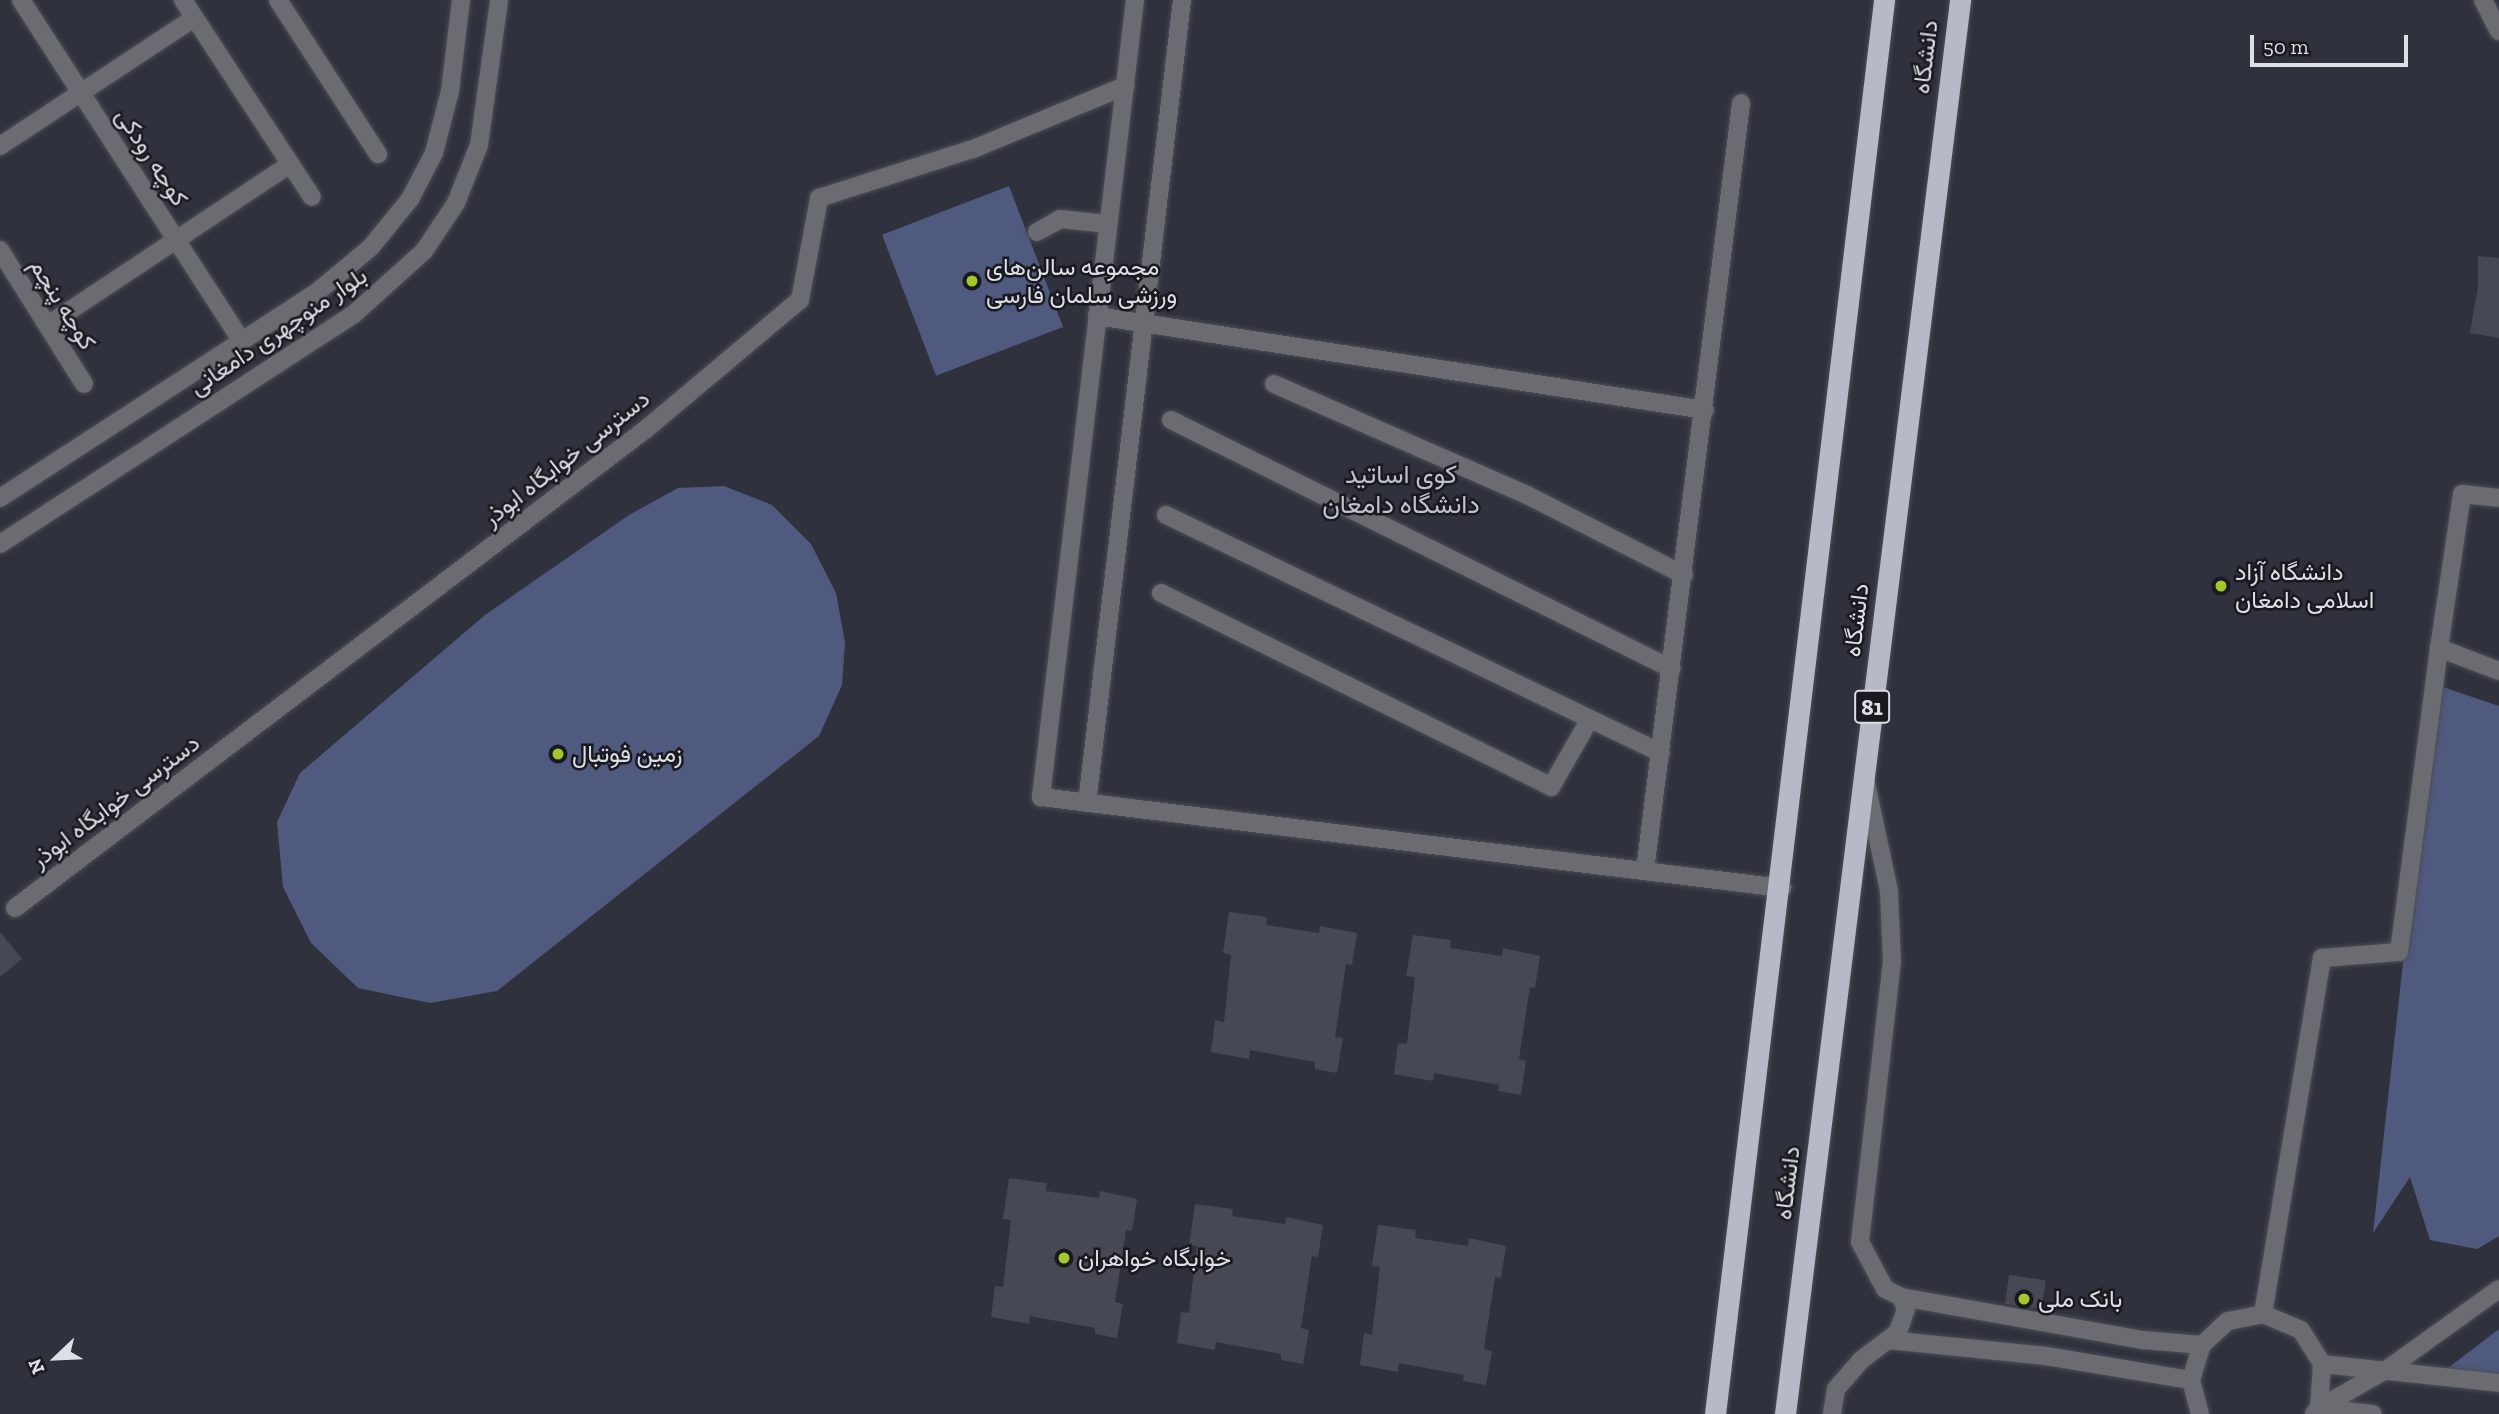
<!DOCTYPE html>
<html>
<head>
<meta charset="utf-8">
<style>
  body { margin:0 }
  #map { position:relative; width:2499px; height:1414px; overflow:hidden; background:#2f323c; font-family:"Zilla Slab",Vazirmatn,serif }
  div>[style] { position:absolute }
  [style*='--x'] { left:calc(var(--x)*1px); top:calc(var(--y)*1px); width:calc(var(--w)*1px); rotate:calc(var(--a)*1deg) }
  .green>* { inset:0; background:#505a7f; transform-origin:0 0 }
  .building>* { inset:0; background:#464954; transform-origin:0 0 }
  .roads { filter:drop-shadow(0 0 2px #4b4e57) drop-shadow(0 0 2px #4b4e57) }
  .minor>* { height:18px; margin:-9px; padding:0 9px; transform-origin:9px; border-radius:9px; background:#6a6c71 }
  .highway>* { height:21px; margin:-10.5px; padding:0 10.5px; transform-origin:10.5px; border-radius:10.5px; background:#b6bac6 }
  .dots>* { width:19px; height:19px; translate:-50% -50%; box-sizing:border-box; border:4px solid #191a1f; border-radius:50% }
  span { translate:-50% -50%; white-space:nowrap; text-align:center; line-height:1.15; -webkit-text-stroke:5px #191a1f; paint-order:stroke }
  .shield-label span { padding:2px 5px; background:#191a1f; border:2px solid; border-radius:5px; -webkit-text-stroke-width:0 }
  .shield-label { font-size:23px; color:#dddfe6; font-weight:700 }
  .street-label { font-size:24px; color:#dddfe6 }
  .poi-label { font-size:24px; color:#dddfe6 }
  .left { translate:0 -50%; text-align:left }
  .neighbourhood-label { font-size:26px; color:#bec2cf }
  .north { position:absolute; left:21px; top:1323px; width:70px; height:70px; -webkit-text-stroke:5px #191a1f; paint-order:stroke; rotate:247deg; font-size:19px; font-weight:700; line-height:28px; text-align:center; color:#dddfe6 }
  .north::after { content:''; display:block; margin:auto; width:24px; height:32px; background:#dddfe6; clip-path:polygon(50% 0,100% 100%,50% 72%,0 100%) }
  .scale { position:absolute; left:2250px; top:35px; width:158px; height:32px; box-sizing:border-box; border:4px solid #dddfe6; border-top:0; padding-left:9px; font-size:21px; line-height:24px; white-space:nowrap; color:#dddfe6; -webkit-text-stroke:5px #191a1f; paint-order:stroke }
</style>
</head>
<body>
<div id="map">
  <div class="green">
    <div style="left:1009px;top:186px;width:151px;height:136px;rotate:69deg"></div>
    <div style="clip-path:polygon(724px 486px,772px 505px,811px 544px,836px 593px,845px 642px,842px 685px,819px 736px,497px 991px,430px 1003px,358px 988px,311px 943px,283px 887px,277px 822px,300px 773px,485px 615px,629px 515px,678px 488px)"></div>
    <div style="clip-path:polygon(2434px 684px,2499px 706px,2499px 1236px,2477px 1249px,2430px 1240px,2410px 1177px,2373px 1233px)"></div>
    <div style="clip-path:polygon(2499px 1329px,2499px 1383px,2439px 1375px)"></div>
  </div>
  <div class="building">
    <div style="clip-path:polygon(2478px 256px,2499px 258px,2499px 338px,2470px 333px,2478px 286px)"></div>
    <div style="clip-path:polygon(1229px 912px,1267px 917px,1266px 925px,1319px 933px,1320px 926px,1357px 933px,1352px 965px,1346px 964px,1335px 1037px,1343px 1038px,1337px 1073px,1315px 1069px,1315px 1062px,1250px 1050px,1249px 1059px,1211px 1052px,1215px 1020px,1224px 1022px,1231px 955px,1223px 953px)"></div>
    <div style="clip-path:polygon(0 932px,22px 959px,0 977px)"></div>
    <div style="clip-path:polygon(1413px 935px,1451px 940px,1450px 948px,1502px 956px,1503px 948px,1540px 956px,1535px 988px,1530px 987px,1519px 1059px,1526px 1061px,1521px 1095px,1498px 1091px,1499px 1085px,1434px 1073px,1433px 1081px,1394px 1074px,1398px 1043px,1407px 1044px,1415px 977px,1406px 976px)"></div>
    <div style="clip-path:polygon(1009px 1178px,1047px 1183px,1046px 1191px,1099px 1198px,1100px 1191px,1137px 1199px,1132px 1231px,1126px 1230px,1115px 1302px,1123px 1304px,1117px 1338px,1095px 1334px,1095px 1328px,1030px 1316px,1029px 1324px,991px 1317px,995px 1286px,1003px 1287px,1011px 1220px,1003px 1219px)"></div>
    <div style="clip-path:polygon(1195px 1204px,1233px 1209px,1232px 1216px,1285px 1224px,1286px 1217px,1323px 1225px,1318px 1257px,1312px 1256px,1301px 1328px,1309px 1330px,1303px 1364px,1281px 1360px,1281px 1354px,1216px 1342px,1215px 1350px,1177px 1343px,1181px 1312px,1189px 1313px,1197px 1246px,1189px 1245px)"></div>
    <div style="clip-path:polygon(1378px 1225px,1416px 1230px,1415px 1238px,1468px 1246px,1469px 1238px,1506px 1246px,1501px 1278px,1495px 1277px,1484px 1349px,1492px 1351px,1486px 1385px,1463px 1381px,1464px 1375px,1399px 1363px,1398px 1372px,1360px 1365px,1364px 1333px,1372px 1335px,1380px 1267px,1372px 1266px)"></div>
    <div style="left:2009px;top:1275px;width:37px;height:29px;rotate:8deg"></div>
  </div>
  <div class="roads">
    <div class="minor">
      <div style="--x:21;--y:0;--w:406;--a:57.1"></div>
      <div style="--x:183;--y:0;--w:235;--a:56.8"></div>
      <div style="--x:278;--y:0;--w:184;--a:57"></div>
      <div style="--x:1135;--y:0;--w:803;--a:96.73"></div>
      <div style="--x:1041;--y:797;--w:747;--a:7"></div>
      <div style="--x:2483;--y:0;--w:35;--a:63"></div>
      <div style="--x:0;--y:146;--w:232;--a:-33.4"></div>
      <div style="--x:1037;--y:232;--w:26;--a:-29"></div>
      <div style="--x:1060;--y:219;--w:48;--a:5.9"></div>
      <div style="--x:0;--y:250;--w:158;--a:57.9"></div>
      <div style="--x:1097;--y:316;--w:615;--a:8.79"></div>
      <div style="--x:48;--y:325;--w:291;--a:-33.6"></div>
      <div style="--x:1274;--y:384;--w:276;--a:23.7"></div>
      <div style="--x:1527;--y:495;--w:176;--a:27"></div>
      <div style="--x:1171;--y:420;--w:559;--a:26.43"></div>
      <div style="--x:0;--y:498;--w:377;--a:-33"></div>
      <div style="--x:316;--y:293;--w:72;--a:-39.9"></div>
      <div style="--x:371;--y:247;--w:62;--a:-50.9"></div>
      <div style="--x:410;--y:199;--w:52;--a:-62.4"></div>
      <div style="--x:434;--y:153;--w:64;--a:-75.5"></div>
      <div style="--x:450;--y:91;--w:92;--a:-83.1"></div>
      <div style="--x:1166;--y:515;--w:549;--a:25.68"></div>
      <div style="--x:0;--y:544;--w:422;--a:-33"></div>
      <div style="--x:354;--y:314;--w:94;--a:-42"></div>
      <div style="--x:424;--y:251;--w:58;--a:-56.3"></div>
      <div style="--x:456;--y:203;--w:62;--a:-68.4"></div>
      <div style="--x:479;--y:145;--w:146;--a:-82.1"></div>
      <div style="--x:1161;--y:593;--w:436;--a:26.4"></div>
      <div style="--x:1551;--y:787;--w:78;--a:-60.2"></div>
      <div style="--x:2439;--y:648;--w:156;--a:-81.5"></div>
      <div style="--x:2462;--y:494;--w:37;--a:6"></div>
      <div style="--x:1087;--y:803;--w:809;--a:-83.25"></div>
      <div style="--x:1645;--y:871;--w:774;--a:-82.87"></div>
      <div style="--x:15;--y:908;--w:792;--a:-37.2"></div>
      <div style="--x:646;--y:429;--w:201;--a:-40"></div>
      <div style="--x:800;--y:300;--w:104;--a:-79.4"></div>
      <div style="--x:819;--y:198;--w:162;--a:-17.7"></div>
      <div style="--x:973;--y:149;--w:165;--a:-22.5"></div>
      <div style="--x:1901;--y:1297;--w:246;--a:10.1"></div>
      <div style="--x:2143;--y:1340;--w:59;--a:4.8"></div>
      <div style="--x:2263;--y:1314;--w:361;--a:-80.6"></div>
      <div style="--x:2322;--y:958;--w:77;--a:-4.5"></div>
      <div style="--x:2399;--y:952;--w:307;--a:-82.5"></div>
      <div style="--x:2439;--y:648;--w:64;--a:21"></div>
      <div style="--x:1888;--y:1340;--w:159;--a:5.8"></div>
      <div style="--x:2046;--y:1356;--w:147;--a:9.4"></div>
      <div style="--x:2322;--y:1364;--w:178;--a:6.1"></div>
      <div style="--x:2319;--y:1408;--w:81;--a:-29.7"></div>
      <div style="--x:2389;--y:1368;--w:135;--a:-35.7"></div>
      <div style="--x:2319;--y:1408;--w:54;--a:6.3"></div>
      <div style="--x:1832;--y:1414;--w:25;--a:-81"></div>
      <div style="--x:1836;--y:1389;--w:37;--a:-49"></div>
      <div style="--x:1860;--y:1361;--w:48;--a:-37.3"></div>
      <div style="--x:1898;--y:1332;--w:24;--a:-71"></div>
      <div style="--x:1906;--y:1309;--w:13;--a:-113"></div>
      <div style="--x:1901;--y:1297;--w:18;--a:-153"></div>
      <div style="--x:1885;--y:1289;--w:53;--a:-118"></div>
      <div style="--x:1860;--y:1242;--w:281;--a:-83.5"></div>
      <div style="--x:1892;--y:963;--w:72;--a:-92.4"></div>
      <div style="--x:1889;--y:891;--w:110;--a:-102"></div>
      <div style="--x:2200;--y:1414;--w:35;--a:-105"></div>
      <div style="--x:2191;--y:1380;--w:37;--a:-73"></div>
      <div style="--x:2202;--y:1345;--w:35;--a:-43"></div>
      <div style="--x:2228;--y:1321;--w:36;--a:-11"></div>
      <div style="--x:2263;--y:1314;--w:41;--a:22.8"></div>
      <div style="--x:2301;--y:1330;--w:40;--a:58"></div>
      <div style="--x:2322;--y:1364;--w:44;--a:93.9"></div>
      <div style="--x:2319;--y:1408;--w:8;--a:130"></div>
    </div>
    <div class="highway">
      <div style="--x:1715;--y:1414;--w:1424;--a:-83.18"></div>
      <div style="--x:1785;--y:1414;--w:1425;--a:-82.94"></div>
    </div>
  </div>
  <div class="dots">
    <div style="left:972px;top:281px;background:#a4c825"></div>
    <div style="left:2221px;top:586px;background:#a4c825"></div>
    <div style="left:558px;top:754px;background:#a4c825"></div>
    <div style="left:1064px;top:1258px;background:#a4c825"></div>
    <div style="left:2024px;top:1299px;background:#a4c825"></div>
  </div>
  <div class="shield-label">
    <span style="left:1872px;top:707px">81</span>
  </div>
  <div class="street-label">
    <span style="left:1925px;top:57px;rotate:-83deg">دانشگاه</span>
    <span style="left:152px;top:157px;rotate:57deg">کوچه رودکی</span>
    <span style="left:63px;top:304px;rotate:58deg">کوچه پنچم</span>
    <span style="left:278px;top:331px;rotate:-34deg">بلوار منوچهری دامغانی</span>
    <span style="left:566px;top:458px;rotate:-38deg">دسترسی خوابگاه ابوذر</span>
    <span style="left:1856px;top:620px;rotate:-83deg">دانشگاه</span>
    <span style="left:115px;top:801px;rotate:-37deg">دسترسی خوابگاه ابوذر</span>
    <span style="left:1787px;top:1183px;rotate:-83deg">دانشگاه</span>
  </div>
  <div class="poi-label">
    <span class="left" style="left:986px;top:281px">مجموعه سالن‌های<br>ورزشی سلمان فارسی</span>
    <span class="left" style="left:2235px;top:586px">دانشگاه آزاد<br>اسلامی دامغان</span>
    <span class="left" style="left:572px;top:754px">زمین فوتبال</span>
    <span class="left" style="left:1078px;top:1258px">خوابگاه خواهران</span>
    <span class="left" style="left:2038px;top:1299px">بانک ملی</span>
  </div>
  <div class="neighbourhood-label">
    <span style="left:1401px;top:490px">کوی اساتید<br>دانشگاه دامغان</span>
  </div>
  <div class="north">N</div>
  <div class="scale">50 m</div>
</div>
</body>
</html>
